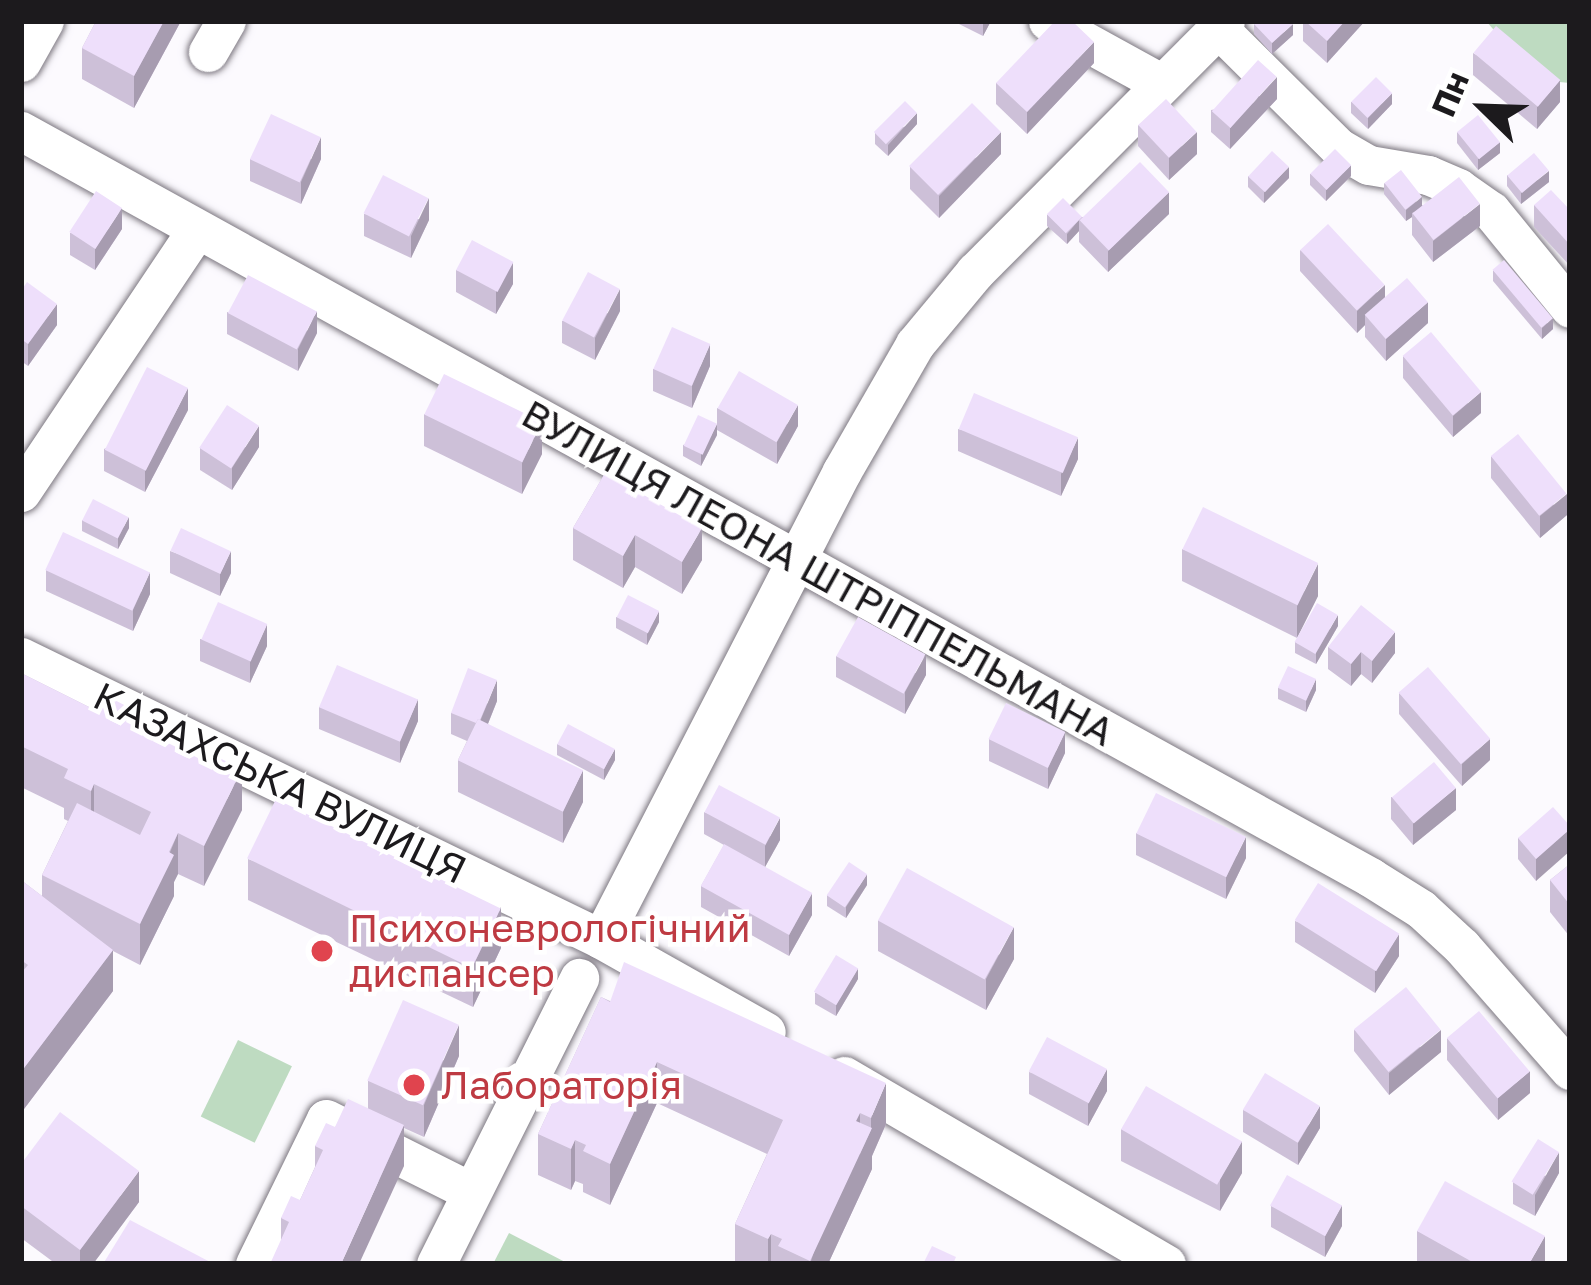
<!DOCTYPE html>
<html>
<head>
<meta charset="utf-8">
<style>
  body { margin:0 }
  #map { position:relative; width:1591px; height:1285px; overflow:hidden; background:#fcfafe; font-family:"Golos Text",sans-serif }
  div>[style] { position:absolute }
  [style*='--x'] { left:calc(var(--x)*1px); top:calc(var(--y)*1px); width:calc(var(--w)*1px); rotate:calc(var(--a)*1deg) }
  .green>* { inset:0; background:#bedbc1; transform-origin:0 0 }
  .roads { filter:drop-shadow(0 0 3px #7d7881) drop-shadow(0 0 3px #7d7881) }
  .minor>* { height:39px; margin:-19.5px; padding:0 19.5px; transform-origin:19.5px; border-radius:19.5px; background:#fff }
  .wall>* { inset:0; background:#cdc0d8 }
  .shaded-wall>* { inset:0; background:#a79cb0 }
  .building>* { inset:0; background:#eedffb; transform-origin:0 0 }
  .dots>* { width:33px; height:33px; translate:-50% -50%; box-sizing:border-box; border:6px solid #fff; border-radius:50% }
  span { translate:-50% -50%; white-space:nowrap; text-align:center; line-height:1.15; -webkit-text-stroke:9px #fff; paint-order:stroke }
  .street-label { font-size:39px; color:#1c1a1d }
  .health-label { font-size:39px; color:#be3a42 }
  .left { translate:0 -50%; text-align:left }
  .frame { position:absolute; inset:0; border:24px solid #1c1a1d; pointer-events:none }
  .north { position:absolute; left:1423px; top:48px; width:120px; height:120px; -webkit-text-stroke:9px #fff; paint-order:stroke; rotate:293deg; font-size:33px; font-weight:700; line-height:48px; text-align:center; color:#1c1a1d }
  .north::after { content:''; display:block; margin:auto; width:42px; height:54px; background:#1c1a1d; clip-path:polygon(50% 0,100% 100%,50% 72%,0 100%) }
</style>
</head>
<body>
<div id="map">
  <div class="green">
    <div style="clip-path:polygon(1486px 21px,1570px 21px,1570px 83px,1538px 80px)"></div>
    <div style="left:238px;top:1040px;width:60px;height:85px;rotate:26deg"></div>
    <div style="clip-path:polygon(509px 1233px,569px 1264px,493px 1264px)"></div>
  </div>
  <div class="roads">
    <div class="minor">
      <div style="--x:1048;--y:21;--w:129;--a:28.8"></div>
      <div style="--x:1218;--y:28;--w:170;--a:44.8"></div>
      <div style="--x:1339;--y:148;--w:34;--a:30"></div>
      <div style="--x:1369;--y:165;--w:60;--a:9.6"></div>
      <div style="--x:1428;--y:175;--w:33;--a:23"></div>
      <div style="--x:1458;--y:188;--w:40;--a:34.9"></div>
      <div style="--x:1491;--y:211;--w:125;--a:50.8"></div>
      <div style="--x:208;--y:52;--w:36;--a:-60"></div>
      <div style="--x:21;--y:62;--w:47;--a:-60.7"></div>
      <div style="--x:21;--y:131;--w:1542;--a:28.94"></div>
      <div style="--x:1370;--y:877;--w:60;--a:32.1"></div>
      <div style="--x:1421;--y:909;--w:56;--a:42.8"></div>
      <div style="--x:1462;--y:947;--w:164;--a:48.7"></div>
      <div style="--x:21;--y:492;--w:316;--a:-56.2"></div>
      <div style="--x:21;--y:657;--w:645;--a:25.93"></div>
      <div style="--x:601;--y:939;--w:189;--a:29.4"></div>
      <div style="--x:601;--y:939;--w:526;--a:-62.75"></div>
      <div style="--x:842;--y:471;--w:146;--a:-60.1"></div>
      <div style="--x:915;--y:344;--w:94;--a:-50.2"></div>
      <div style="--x:975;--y:272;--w:354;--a:-45.1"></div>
      <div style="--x:844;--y:1076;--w:373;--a:30.3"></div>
      <div style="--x:255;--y:1264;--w:161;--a:-63.9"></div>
      <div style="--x:326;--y:1119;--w:161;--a:26.6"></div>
      <div style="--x:436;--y:1264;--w:320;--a:-63.4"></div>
    </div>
  </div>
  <div class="wall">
    <div style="clip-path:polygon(96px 21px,181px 21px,134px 108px,82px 79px,82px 48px)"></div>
    <div style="clip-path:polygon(953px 21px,991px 21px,983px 36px)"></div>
    <div style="clip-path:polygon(1303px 21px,1365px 21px,1327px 63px,1303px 41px)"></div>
    <div style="clip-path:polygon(1254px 24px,1293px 35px,1272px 54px,1254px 34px)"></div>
    <div style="clip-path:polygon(1473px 53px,1560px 102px,1537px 129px,1473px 75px)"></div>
    <div style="clip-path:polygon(1094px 63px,1027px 134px,996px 104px,996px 83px)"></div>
    <div style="clip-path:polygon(1277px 99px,1230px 149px,1211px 132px,1211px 110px)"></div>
    <div style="clip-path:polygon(1351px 102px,1392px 104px,1368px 129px,1351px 113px)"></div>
    <div style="clip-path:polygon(917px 124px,888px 156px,875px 144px,875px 133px)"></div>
    <div style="clip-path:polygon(1138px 125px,1197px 154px,1169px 180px,1138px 146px)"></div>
    <div style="clip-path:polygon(1457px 132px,1500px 153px,1478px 170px,1457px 143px)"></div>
    <div style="clip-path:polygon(1001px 154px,939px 218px,910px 189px,910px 167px)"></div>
    <div style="clip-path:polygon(250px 159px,321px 159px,301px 204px,250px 181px)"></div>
    <div style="clip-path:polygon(1310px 174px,1351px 176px,1326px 201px,1310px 185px)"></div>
    <div style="clip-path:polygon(1507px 175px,1549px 182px,1521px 204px,1507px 186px)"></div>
    <div style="clip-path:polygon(1248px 176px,1289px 178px,1264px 203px,1248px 187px)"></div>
    <div style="clip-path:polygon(1384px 183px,1422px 205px,1480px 226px,1433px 262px,1412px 235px,1412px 217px,1406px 221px,1384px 194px)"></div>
    <div style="clip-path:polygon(1534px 205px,1570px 210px,1570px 266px,1534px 227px)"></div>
    <div style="clip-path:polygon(364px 214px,429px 220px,411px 258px,364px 236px)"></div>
    <div style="clip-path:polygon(1169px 214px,1108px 272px,1079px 242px,1079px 231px,1067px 244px,1047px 226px,1047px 215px,1082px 217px)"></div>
    <div style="clip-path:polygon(122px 229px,95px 270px,70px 255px,70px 233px)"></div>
    <div style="clip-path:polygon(1300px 250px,1385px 297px,1428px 323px,1386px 361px,1365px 337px,1365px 325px,1357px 333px,1300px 271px)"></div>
    <div style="clip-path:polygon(456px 270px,513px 284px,496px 314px,456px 292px)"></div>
    <div style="clip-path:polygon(1493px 270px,1553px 329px,1542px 339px,1493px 281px)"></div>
    <div style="clip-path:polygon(21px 291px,57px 325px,28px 366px,21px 361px)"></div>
    <div style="clip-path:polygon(620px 311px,595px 360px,562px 343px,562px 321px)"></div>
    <div style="clip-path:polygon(227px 312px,317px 333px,298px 371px,227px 334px)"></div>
    <div style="clip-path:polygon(1403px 356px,1481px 413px,1453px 437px,1403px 378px)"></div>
    <div style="clip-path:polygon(710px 366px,692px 408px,653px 391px,653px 369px)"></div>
    <div style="clip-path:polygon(717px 408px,798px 426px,777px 464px,717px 430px)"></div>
    <div style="clip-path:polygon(188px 410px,145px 492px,104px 471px,104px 449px)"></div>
    <div style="clip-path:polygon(424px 414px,542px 454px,522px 494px,424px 446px)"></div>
    <div style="clip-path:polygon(958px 429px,1078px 459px,1061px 496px,958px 451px)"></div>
    <div style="clip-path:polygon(717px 435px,701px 466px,683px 456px,683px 445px)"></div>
    <div style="clip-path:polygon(259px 447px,232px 490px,200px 470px,200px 448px)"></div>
    <div style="clip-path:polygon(1491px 456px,1567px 515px,1540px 538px,1491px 478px)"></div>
    <div style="clip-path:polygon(605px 473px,702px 560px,682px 594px,635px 567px,623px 588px,573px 560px,573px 528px)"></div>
    <div style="clip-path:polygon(82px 520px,129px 528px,118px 549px,82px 531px)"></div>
    <div style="clip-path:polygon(1182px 549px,1318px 596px,1297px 638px,1182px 581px)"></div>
    <div style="clip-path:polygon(170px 551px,231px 573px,220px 596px,170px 573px)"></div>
    <div style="clip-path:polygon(46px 570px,150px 594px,133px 631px,46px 591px)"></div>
    <div style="clip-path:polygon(616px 617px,659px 622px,647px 645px,616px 628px)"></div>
    <div style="clip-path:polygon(1338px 626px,1316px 664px,1295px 653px,1295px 642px)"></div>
    <div style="clip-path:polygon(200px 639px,267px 646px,250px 683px,200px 661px)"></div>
    <div style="clip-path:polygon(1328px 647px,1395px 653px,1372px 683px,1361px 674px,1351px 686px,1328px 669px)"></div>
    <div style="clip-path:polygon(836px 656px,926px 675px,905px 714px,836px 677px)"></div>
    <div style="clip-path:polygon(21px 661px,23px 674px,93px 709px,132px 726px,242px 810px,204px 886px,178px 874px,174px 882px,174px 896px,140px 965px,113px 951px,113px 991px,21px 1113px,21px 880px,42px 896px,42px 875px,68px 821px,64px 819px,64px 808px,21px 787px)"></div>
    <div style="clip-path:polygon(1278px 688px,1316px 690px,1306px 712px,1278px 699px)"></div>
    <div style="clip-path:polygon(1399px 693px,1490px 760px,1462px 786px,1399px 714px)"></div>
    <div style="clip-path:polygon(497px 701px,488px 724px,583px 802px,563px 843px,458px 792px,458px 760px,467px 741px,451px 734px,451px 713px)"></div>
    <div style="clip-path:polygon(319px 707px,418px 721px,400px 763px,319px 729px)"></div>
    <div style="clip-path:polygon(989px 739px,1065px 753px,1048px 789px,989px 761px)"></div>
    <div style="clip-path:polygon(557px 744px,615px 760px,604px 780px,557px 755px)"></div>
    <div style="clip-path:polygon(1391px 797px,1456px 810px,1413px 845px,1391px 819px)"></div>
    <div style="clip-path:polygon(704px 812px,780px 840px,765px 867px,812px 915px,789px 956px,701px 907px,701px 886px,724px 845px,704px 834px)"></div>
    <div style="clip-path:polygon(1570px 826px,1536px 881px,1518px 859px,1518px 838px)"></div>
    <div style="clip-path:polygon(1136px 833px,1246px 858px,1226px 899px,1136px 855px)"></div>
    <div style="clip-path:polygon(248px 859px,501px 948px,473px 1007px,248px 900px)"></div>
    <div style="clip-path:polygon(1570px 864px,1570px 937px,1550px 912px,1550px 880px)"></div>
    <div style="clip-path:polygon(867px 885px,846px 918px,827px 906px,827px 895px)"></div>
    <div style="clip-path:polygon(878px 920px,1014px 959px,986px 1010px,878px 951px)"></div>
    <div style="clip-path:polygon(1295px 921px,1399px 956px,1375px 993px,1295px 942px)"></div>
    <div style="clip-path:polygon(858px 979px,836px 1016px,815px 1004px,815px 993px)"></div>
    <div style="clip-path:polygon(601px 997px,886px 1124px,872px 1156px,872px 1169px,828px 1264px,735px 1264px,735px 1224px,767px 1154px,657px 1103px,610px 1205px,583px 1192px,583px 1184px,575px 1181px,571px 1190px,538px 1175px,538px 1134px)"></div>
    <div style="clip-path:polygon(1354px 1030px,1441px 1052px,1389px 1095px,1354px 1051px)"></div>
    <div style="clip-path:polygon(1447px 1038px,1530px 1093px,1498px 1120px,1447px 1060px)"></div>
    <div style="clip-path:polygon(459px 1056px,424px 1137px,404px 1128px,404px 1166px,281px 1240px,281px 1218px,300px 1200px,315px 1167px,315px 1146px,335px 1127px,368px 1109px,368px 1081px)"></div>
    <div style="clip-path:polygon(1029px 1072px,1107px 1091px,1088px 1126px,1029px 1094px)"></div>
    <div style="clip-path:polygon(1243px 1110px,1320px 1128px,1298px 1165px,1243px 1132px)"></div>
    <div style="clip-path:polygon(1121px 1129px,1242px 1173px,1220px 1211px,1121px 1161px)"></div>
    <div style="clip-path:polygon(21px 1164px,139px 1202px,93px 1264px,56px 1264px,21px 1238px)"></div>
    <div style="clip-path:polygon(1559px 1173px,1535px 1216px,1513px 1204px,1513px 1182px)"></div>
    <div style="clip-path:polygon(1271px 1206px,1342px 1226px,1325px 1257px,1271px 1227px)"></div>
    <div style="clip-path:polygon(1417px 1231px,1545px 1264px,1419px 1264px,1417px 1263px)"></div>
  </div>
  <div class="shaded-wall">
    <div style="clip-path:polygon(164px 21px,181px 21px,134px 108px,134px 76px)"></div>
    <div style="clip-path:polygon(983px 21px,991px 21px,983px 36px)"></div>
    <div style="clip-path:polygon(1345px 21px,1365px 21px,1327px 63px,1327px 41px)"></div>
    <div style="clip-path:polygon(1293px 24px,1293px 35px,1272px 54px,1272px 43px)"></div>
    <div style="clip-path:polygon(1094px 42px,1094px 63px,1027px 134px,1027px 112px)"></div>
    <div style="clip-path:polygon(1277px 77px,1277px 99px,1230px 149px,1230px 128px)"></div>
    <div style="clip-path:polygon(1560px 80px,1560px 102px,1537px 129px,1537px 107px)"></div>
    <div style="clip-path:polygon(1392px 93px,1392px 104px,1368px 129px,1368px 118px)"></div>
    <div style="clip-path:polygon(917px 113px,917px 124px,888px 156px,888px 145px)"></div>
    <div style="clip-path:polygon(1001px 132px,1001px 154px,939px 218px,939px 196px)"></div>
    <div style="clip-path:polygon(1197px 132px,1197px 154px,1169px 180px,1169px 158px)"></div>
    <div style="clip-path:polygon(321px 137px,321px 159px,301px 204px,301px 182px)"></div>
    <div style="clip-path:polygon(1500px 142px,1500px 153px,1478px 170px,1478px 159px)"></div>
    <div style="clip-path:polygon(1351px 165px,1351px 176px,1326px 201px,1326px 190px)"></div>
    <div style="clip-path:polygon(1289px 167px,1289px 178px,1264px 203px,1264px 192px)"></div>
    <div style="clip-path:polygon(1549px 171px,1549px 182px,1521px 204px,1521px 193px)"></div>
    <div style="clip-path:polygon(1169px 192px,1169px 214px,1108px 272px,1108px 251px)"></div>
    <div style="clip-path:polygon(1422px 197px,1422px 208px,1412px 213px,1412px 217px,1406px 221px,1406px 210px)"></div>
    <div style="clip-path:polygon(429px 198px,429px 220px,411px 258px,411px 236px)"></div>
    <div style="clip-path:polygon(1480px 204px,1480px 226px,1433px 262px,1433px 241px)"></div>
    <div style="clip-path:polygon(122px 208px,122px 229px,95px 270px,95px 249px)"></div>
    <div style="clip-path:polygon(1079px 220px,1079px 231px,1067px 244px,1067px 234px)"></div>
    <div style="clip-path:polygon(513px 262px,513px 284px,496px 314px,496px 292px)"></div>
    <div style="clip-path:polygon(1385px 285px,1385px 307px,1365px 315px,1365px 325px,1357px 333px,1357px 311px)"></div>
    <div style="clip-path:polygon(620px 289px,620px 311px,595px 360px,595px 338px)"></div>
    <div style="clip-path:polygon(1428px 302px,1428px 323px,1386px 361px,1386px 339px)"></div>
    <div style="clip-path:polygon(57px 304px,57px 325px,28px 366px,28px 344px)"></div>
    <div style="clip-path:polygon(317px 311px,317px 333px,298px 371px,298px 349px)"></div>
    <div style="clip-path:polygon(1553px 318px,1553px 329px,1542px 339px,1542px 328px)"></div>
    <div style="clip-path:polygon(710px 344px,710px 366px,692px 408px,692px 386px)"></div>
    <div style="clip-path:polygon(188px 388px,188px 410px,145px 492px,145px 471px)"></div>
    <div style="clip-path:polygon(1481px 392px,1481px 413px,1453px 437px,1453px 416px)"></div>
    <div style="clip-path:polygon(798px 405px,798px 426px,777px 464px,777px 442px)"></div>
    <div style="clip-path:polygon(542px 422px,542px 454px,522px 494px,522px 463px)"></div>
    <div style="clip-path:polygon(717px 424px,717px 435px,701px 466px,701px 455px)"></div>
    <div style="clip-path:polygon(259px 426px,259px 447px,232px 490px,232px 468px)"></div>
    <div style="clip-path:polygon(1078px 438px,1078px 459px,1061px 496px,1061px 474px)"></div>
    <div style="clip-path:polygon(1567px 494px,1567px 515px,1540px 538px,1540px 516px)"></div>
    <div style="clip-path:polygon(129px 517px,129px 528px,118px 549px,118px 538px)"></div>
    <div style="clip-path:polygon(702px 528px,702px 560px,682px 594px,682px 562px)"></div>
    <div style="clip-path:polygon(635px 535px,635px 567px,623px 588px,623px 556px)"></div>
    <div style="clip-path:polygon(231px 551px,231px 573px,220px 596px,220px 574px)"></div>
    <div style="clip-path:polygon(1318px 564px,1318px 596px,1297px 638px,1297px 606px)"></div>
    <div style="clip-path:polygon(150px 572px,150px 594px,133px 631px,133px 610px)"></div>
    <div style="clip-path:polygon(659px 611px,659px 622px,647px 645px,647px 634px)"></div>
    <div style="clip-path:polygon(1338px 615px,1338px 626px,1316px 664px,1316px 653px)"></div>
    <div style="clip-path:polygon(267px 624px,267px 646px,250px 683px,250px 662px)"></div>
    <div style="clip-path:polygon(1395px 632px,1395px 653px,1372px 683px,1372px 661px)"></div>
    <div style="clip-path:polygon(1361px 652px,1361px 674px,1351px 686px,1351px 664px)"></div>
    <div style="clip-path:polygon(926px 654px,926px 675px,905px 714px,905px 692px)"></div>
    <div style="clip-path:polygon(1316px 679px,1316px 690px,1306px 712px,1306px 701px)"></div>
    <div style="clip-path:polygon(497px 680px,497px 701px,479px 746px,479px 724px)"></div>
    <div style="clip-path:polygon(418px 699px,418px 721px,400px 763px,400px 741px)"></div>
    <div style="clip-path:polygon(1065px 732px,1065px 753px,1048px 789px,1048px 768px)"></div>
    <div style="clip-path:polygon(1490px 739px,1490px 760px,1462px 786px,1462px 764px)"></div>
    <div style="clip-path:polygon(615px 749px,615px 760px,604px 780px,604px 769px)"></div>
    <div style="clip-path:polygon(242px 769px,242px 810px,204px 886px,204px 846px)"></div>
    <div style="clip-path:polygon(583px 770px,583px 802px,563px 843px,563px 811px)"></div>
    <div style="clip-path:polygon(94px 784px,94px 825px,91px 832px,91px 791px)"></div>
    <div style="clip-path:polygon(1456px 788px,1456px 810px,1413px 845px,1413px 823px)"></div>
    <div style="clip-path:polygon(780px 818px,780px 840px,765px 867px,765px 846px)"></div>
    <div style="clip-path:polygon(1570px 829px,1570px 851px,1536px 881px,1536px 859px)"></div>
    <div style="clip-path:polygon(178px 833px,178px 874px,174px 882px,174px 896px,140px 965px,140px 924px)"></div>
    <div style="clip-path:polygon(1246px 837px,1246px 858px,1226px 899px,1226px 877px)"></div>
    <div style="clip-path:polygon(867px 874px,867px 885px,846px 918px,846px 907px)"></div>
    <div style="clip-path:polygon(812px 893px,812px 915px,789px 956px,789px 935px)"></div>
    <div style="clip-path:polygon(501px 907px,501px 948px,473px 1007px,473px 966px)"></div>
    <div style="clip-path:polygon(1014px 927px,1014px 959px,986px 1010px,986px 979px)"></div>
    <div style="clip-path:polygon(1399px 934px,1399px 956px,1375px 993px,1375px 971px)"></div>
    <div style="clip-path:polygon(113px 950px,113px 991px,21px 1113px,21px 1072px)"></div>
    <div style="clip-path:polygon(858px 968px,858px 979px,836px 1016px,836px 1005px)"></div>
    <div style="clip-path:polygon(459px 1025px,459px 1056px,424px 1137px,424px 1105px)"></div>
    <div style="clip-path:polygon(1441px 1030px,1441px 1052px,1389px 1095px,1389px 1073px)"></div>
    <div style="clip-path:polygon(657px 1062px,657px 1103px,610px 1205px,610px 1164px)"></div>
    <div style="clip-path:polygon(1107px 1069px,1107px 1091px,1088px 1126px,1088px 1104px)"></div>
    <div style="clip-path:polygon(1530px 1071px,1530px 1093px,1498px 1120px,1498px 1098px)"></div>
    <div style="clip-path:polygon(886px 1083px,886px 1124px,872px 1156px,872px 1169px,828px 1264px,810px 1264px,856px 1121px,860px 1113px,860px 1154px,871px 1130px,871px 1118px)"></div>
    <div style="clip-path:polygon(1320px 1106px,1320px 1128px,1298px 1165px,1298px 1143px)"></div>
    <div style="clip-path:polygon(404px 1125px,404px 1166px,359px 1264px,341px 1264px)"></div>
    <div style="clip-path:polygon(575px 1140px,575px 1181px,571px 1190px,571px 1149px)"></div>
    <div style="clip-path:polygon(1242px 1141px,1242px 1173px,1220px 1211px,1220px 1179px)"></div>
    <div style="clip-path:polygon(1559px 1152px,1559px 1173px,1535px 1216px,1535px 1195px)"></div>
    <div style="clip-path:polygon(139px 1171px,139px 1202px,93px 1264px,80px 1264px,80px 1250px)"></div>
    <div style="clip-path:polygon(1342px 1205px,1342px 1226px,1325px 1257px,1325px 1236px)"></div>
    <div style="clip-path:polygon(771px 1234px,771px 1264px,768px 1264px,768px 1239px)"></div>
    <div style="clip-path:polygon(1545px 1236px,1545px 1264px,1529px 1264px)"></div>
  </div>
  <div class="building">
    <div style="clip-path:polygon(96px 21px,164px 21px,134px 76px,82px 48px)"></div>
    <div style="clip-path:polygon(1055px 21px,1072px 21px,1094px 42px,1027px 112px,996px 83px)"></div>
    <div style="clip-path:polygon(1257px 21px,1291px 21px,1293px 24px,1272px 43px,1254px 24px)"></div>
    <div style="clip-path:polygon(1305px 21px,1345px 21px,1327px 41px)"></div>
    <div style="left:1496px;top:26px;width:84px;height:35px;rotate:40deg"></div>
    <div style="left:1258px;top:60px;width:25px;height:69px;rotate:42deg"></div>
    <div style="left:1376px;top:77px;width:23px;height:35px;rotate:45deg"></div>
    <div style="left:1166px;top:99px;width:45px;height:38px;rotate:47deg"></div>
    <div style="left:905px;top:101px;width:17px;height:44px;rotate:45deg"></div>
    <div style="left:972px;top:103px;width:41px;height:89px;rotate:45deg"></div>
    <div style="left:271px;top:114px;width:55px;height:50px;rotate:25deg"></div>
    <div style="left:1478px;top:115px;width:35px;height:27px;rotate:51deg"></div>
    <div style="left:1335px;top:149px;width:23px;height:35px;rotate:45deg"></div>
    <div style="left:1272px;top:151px;width:23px;height:35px;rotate:43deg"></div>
    <div style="left:1534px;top:153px;width:23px;height:35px;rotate:50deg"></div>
    <div style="left:1140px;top:162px;width:42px;height:84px;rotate:46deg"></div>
    <div style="left:1401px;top:170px;width:34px;height:21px;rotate:52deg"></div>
    <div style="left:383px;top:175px;width:51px;height:43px;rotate:27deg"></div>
    <div style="left:1459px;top:177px;width:34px;height:59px;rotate:52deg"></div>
    <div style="clip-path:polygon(1551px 190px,1570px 210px,1570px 245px,1534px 205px)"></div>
    <div style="left:96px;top:191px;width:31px;height:49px;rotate:33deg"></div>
    <div style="left:1063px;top:198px;width:27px;height:23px;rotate:45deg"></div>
    <div style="left:1328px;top:224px;width:83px;height:38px;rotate:47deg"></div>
    <div style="left:472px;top:240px;width:47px;height:34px;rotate:28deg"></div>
    <div style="left:1504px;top:260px;width:76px;height:15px;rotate:50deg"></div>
    <div style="left:588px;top:272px;width:36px;height:55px;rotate:28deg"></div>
    <div style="left:248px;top:275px;width:78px;height:43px;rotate:28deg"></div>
    <div style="left:1407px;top:278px;width:32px;height:56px;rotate:49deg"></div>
    <div style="clip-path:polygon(27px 282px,57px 304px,28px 344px,21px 339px,21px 291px)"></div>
    <div style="left:672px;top:327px;width:42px;height:46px;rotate:24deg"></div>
    <div style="left:1431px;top:332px;width:78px;height:37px;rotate:50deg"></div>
    <div style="left:147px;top:367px;width:46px;height:93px;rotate:27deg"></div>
    <div style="left:739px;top:371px;width:68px;height:43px;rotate:30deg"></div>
    <div style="left:444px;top:374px;width:109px;height:45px;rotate:26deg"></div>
    <div style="left:974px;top:393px;width:113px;height:39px;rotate:23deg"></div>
    <div style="left:227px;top:405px;width:38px;height:51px;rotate:33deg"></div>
    <div style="left:698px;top:415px;width:21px;height:34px;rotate:25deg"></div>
    <div style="left:1518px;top:434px;width:77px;height:35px;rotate:51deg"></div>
    <div style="clip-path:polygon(605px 473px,702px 528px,682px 562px,635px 535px,623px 556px,573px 528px)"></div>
    <div style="left:93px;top:499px;width:40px;height:24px;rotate:27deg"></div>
    <div style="left:1203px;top:507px;width:128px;height:47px;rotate:26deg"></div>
    <div style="left:181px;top:528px;width:55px;height:25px;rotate:25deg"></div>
    <div style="left:63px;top:532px;width:96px;height:42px;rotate:25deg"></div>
    <div style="left:628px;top:595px;width:35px;height:25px;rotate:27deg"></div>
    <div style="left:218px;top:602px;width:54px;height:41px;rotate:24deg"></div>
    <div style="left:1317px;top:603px;width:24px;height:45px;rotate:30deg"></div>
    <div style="clip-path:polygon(1361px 605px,1395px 632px,1372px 661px,1361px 652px,1351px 664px,1328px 647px)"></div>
    <div style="left:858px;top:617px;width:77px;height:45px;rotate:29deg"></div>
    <div style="left:337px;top:665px;width:88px;height:46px;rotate:23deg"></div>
    <div style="left:1288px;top:666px;width:31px;height:24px;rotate:25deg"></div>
    <div style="left:1428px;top:667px;width:95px;height:39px;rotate:49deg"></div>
    <div style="clip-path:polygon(468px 668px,497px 680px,480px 720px,478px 719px,476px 723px,451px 713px)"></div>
    <div style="clip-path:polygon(21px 673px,93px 709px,101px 693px,132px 709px,126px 722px,204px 761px,209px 753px,242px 769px,204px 846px,178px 833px,169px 852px,174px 855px,140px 924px,42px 875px,77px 803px,140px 835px,151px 812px,94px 784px,91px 791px,64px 778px,68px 769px,21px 746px)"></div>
    <div style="left:1006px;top:703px;width:66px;height:40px;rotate:26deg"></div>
    <div style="left:478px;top:719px;width:117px;height:46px;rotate:26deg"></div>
    <div style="left:568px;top:724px;width:53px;height:23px;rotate:28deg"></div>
    <div style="left:1434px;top:762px;width:34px;height:55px;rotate:50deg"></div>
    <div style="left:719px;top:785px;width:69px;height:31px;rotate:28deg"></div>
    <div style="left:1156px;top:793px;width:100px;height:45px;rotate:26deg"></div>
    <div style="left:276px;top:799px;width:250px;height:66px;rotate:26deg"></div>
    <div style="clip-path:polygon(1553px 807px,1570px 826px,1570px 829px,1536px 859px,1518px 838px)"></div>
    <div style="left:724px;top:844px;width:101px;height:48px;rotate:29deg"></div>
    <div style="left:849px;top:862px;width:22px;height:40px;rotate:34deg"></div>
    <div style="clip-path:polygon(1570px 864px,1570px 905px,1550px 880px)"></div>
    <div style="left:907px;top:868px;width:122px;height:60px;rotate:29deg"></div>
    <div style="clip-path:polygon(21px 880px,113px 950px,21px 1072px,21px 973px,28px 965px,21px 960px)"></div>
    <div style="left:1318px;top:883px;width:96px;height:44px;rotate:32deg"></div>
    <div style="left:836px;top:955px;width:26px;height:43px;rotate:31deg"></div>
    <div style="clip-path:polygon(624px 962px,886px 1083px,871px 1118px,860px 1113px,856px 1121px,872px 1128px,810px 1261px,778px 1246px,782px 1239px,771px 1234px,768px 1239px,735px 1224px,783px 1120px,657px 1062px,610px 1164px,583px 1151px,586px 1145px,575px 1140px,571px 1149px,538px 1134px,601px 997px,610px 1002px)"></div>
    <div style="left:1406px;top:987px;width:55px;height:67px;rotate:51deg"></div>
    <div style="left:403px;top:1000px;width:61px;height:88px;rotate:24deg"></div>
    <div style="left:1479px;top:1011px;width:79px;height:42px;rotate:50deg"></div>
    <div style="left:1047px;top:1037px;width:68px;height:39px;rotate:28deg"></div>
    <div style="left:1265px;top:1073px;width:64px;height:43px;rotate:31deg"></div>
    <div style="left:1146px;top:1086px;width:111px;height:50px;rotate:30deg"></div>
    <div style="clip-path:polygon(348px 1099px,404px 1125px,341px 1264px,270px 1264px,289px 1222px,281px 1218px,291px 1196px,300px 1200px,323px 1150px,315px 1146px,326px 1123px,335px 1127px)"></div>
    <div style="clip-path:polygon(60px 1112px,139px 1171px,80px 1250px,21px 1206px,21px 1164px)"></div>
    <div style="left:1538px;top:1139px;width:25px;height:50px;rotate:32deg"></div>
    <div style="left:1287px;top:1175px;width:63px;height:35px;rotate:29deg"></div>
    <div style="clip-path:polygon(1445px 1181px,1545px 1236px,1529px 1264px,1476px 1264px,1417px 1231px)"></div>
    <div style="clip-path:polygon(130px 1220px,214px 1264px,103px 1264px)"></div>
    <div style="clip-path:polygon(932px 1246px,956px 1257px,953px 1264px,923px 1264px)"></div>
  </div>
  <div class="dots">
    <div style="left:322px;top:951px;background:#e0444e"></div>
    <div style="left:414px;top:1085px;background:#e0444e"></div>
  </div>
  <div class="street-label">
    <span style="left:818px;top:573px;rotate:29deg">ВУЛИЦЯ ЛЕОНА ШТРІППЕЛЬМАНА</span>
    <span style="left:280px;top:783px;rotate:26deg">КАЗАХСЬКА ВУЛИЦЯ</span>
  </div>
  <div class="health-label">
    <span class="left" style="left:349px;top:951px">Психоневрологічний<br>диспансер</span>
    <span class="left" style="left:441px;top:1085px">Лабораторія</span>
  </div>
  <div class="frame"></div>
  <div class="north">Пн</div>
</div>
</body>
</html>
